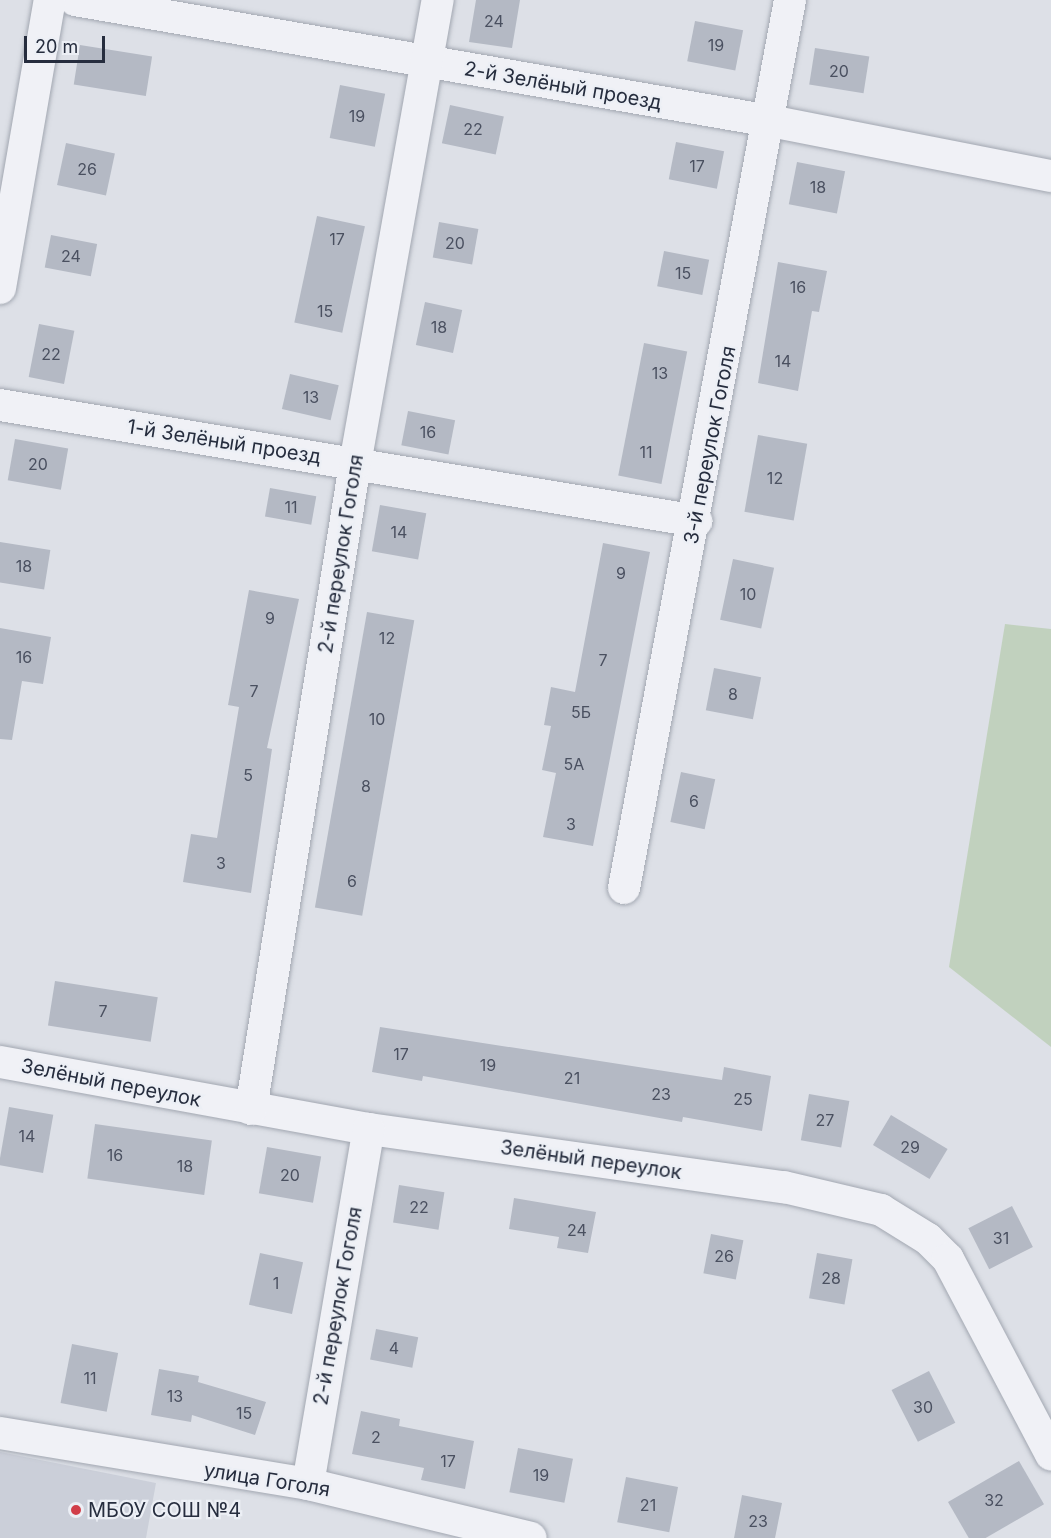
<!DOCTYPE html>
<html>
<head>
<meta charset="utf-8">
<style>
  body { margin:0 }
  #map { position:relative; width:1051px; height:1538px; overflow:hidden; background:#dde0e7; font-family:Inter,sans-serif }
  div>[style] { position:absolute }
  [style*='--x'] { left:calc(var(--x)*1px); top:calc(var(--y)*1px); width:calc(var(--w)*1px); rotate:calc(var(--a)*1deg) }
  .built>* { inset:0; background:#cbcfd9 }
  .green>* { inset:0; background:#c1d1be }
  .building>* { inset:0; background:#b4b9c4; transform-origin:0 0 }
  .roads { filter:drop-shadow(0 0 2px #a2a7b1) drop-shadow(0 0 2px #a2a7b1) }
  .minor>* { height:32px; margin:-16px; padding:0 16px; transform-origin:16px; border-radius:16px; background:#f0f1f6 }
  .dots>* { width:16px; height:16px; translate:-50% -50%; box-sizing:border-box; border:3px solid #eceff5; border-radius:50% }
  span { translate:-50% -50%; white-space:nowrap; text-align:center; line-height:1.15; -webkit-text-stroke:4.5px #eceff5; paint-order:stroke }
  .number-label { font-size:16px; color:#4a5060 }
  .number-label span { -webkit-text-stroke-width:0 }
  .street-label { font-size:20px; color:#262d3e }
  .poi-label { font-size:20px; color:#262d3e }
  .left { translate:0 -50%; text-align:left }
  .scale { position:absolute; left:24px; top:36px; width:81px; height:27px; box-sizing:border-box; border:3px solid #262d3e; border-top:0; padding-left:8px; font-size:18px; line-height:21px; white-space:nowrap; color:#262d3e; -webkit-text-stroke:4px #eceff5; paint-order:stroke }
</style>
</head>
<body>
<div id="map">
  <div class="built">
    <div style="clip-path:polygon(0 1452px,156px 1483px,146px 1538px,0 1538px)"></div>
  </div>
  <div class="green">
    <div style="clip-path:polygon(1005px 624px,1051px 629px,1051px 1047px,949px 967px)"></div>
  </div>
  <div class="building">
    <div style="clip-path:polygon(476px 0,520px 0,512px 48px,469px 42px)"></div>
    <div style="left:695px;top:21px;width:49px;height:41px;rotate:11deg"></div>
    <div style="left:80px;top:45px;width:73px;height:40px;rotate:9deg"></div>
    <div style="left:815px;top:48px;width:55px;height:37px;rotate:9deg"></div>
    <div style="left:340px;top:85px;width:46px;height:54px;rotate:11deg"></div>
    <div style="left:450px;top:105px;width:55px;height:39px;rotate:12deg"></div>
    <div style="left:676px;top:142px;width:49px;height:38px;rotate:11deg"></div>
    <div style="left:66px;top:143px;width:50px;height:43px;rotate:12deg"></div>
    <div style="left:797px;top:162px;width:49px;height:43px;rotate:11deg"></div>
    <div style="left:317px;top:216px;width:49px;height:109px;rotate:12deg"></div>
    <div style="left:439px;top:222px;width:40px;height:36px;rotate:10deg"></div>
    <div style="left:51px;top:235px;width:47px;height:33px;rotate:11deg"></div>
    <div style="left:664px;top:251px;width:46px;height:36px;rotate:11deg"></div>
    <div style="clip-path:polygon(778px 262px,827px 271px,819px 312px,812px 311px,798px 391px,758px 383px)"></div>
    <div style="left:425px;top:302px;width:38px;height:44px;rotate:12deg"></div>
    <div style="left:39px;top:324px;width:36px;height:54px;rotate:11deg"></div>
    <div style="left:644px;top:343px;width:44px;height:135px;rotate:11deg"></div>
    <div style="left:290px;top:374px;width:50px;height:36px;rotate:13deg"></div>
    <div style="left:408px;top:411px;width:48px;height:35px;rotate:11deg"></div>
    <div style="left:758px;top:435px;width:50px;height:78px;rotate:10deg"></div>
    <div style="left:15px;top:439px;width:54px;height:42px;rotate:10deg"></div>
    <div style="left:270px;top:488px;width:47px;height:29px;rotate:10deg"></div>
    <div style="left:380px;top:505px;width:47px;height:47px;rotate:10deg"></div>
    <div style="left:0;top:542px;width:51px;height:40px;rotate:9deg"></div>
    <div style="clip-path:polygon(603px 543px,650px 552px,593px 846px,543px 837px,556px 773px,542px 770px,551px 726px,544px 725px,551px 687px,575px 692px)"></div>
    <div style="left:733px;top:559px;width:42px;height:62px;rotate:12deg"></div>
    <div style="clip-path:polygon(249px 590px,299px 599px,267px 748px,272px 749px,251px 893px,183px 882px,191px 834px,217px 838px,239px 707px,228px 705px)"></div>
    <div style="left:367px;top:612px;width:48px;height:300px;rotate:10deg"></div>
    <div style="clip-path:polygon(0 628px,51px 637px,43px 684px,22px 681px,12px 740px,0 739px)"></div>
    <div style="left:714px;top:668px;width:48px;height:43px;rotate:11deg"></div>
    <div style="left:681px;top:772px;width:35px;height:51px;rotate:12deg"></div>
    <div style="left:55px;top:981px;width:104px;height:45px;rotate:9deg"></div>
    <div style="clip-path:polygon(380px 1027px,722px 1080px,724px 1067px,771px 1076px,762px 1131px,683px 1117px,682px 1122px,423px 1076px,422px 1081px,372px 1072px)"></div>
    <div style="left:809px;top:1094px;width:41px;height:47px;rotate:10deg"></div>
    <div style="left:9px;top:1107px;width:45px;height:59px;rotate:10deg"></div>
    <div style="left:891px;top:1115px;width:66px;height:35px;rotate:31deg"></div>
    <div style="left:95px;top:1124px;width:118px;height:55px;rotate:8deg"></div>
    <div style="left:267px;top:1147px;width:55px;height:47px;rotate:10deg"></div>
    <div style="left:399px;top:1185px;width:46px;height:38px;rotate:9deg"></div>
    <div style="clip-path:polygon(514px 1198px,596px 1212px,588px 1253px,557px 1248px,559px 1237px,509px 1229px)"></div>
    <div style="left:1012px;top:1206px;width:46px;height:49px;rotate:63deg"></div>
    <div style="left:711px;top:1234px;width:33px;height:40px;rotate:11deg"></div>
    <div style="left:260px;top:1253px;width:44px;height:53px;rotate:12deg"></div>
    <div style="left:817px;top:1253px;width:36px;height:46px;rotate:10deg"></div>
    <div style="left:376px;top:1329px;width:43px;height:31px;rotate:11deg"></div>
    <div style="left:72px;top:1344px;width:47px;height:60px;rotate:11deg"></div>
    <div style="clip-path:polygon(159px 1369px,199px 1376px,198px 1382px,266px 1402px,255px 1435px,192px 1415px,191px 1422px,151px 1415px)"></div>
    <div style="left:929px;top:1371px;width:58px;height:42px;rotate:63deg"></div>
    <div style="clip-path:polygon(361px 1411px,400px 1419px,399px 1426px,474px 1441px,465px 1489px,421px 1480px,424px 1468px,352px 1454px)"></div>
    <div style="left:518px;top:1448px;width:56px;height:45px;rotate:11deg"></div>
    <div style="left:1019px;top:1461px;width:50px;height:82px;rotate:60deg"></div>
    <div style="left:626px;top:1477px;width:53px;height:46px;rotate:11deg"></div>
    <div style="clip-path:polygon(742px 1495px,782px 1503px,775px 1538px,734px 1538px)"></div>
  </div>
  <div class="roads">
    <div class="minor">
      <div style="--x:75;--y:0;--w:705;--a:9.88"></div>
      <div style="--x:770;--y:121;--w:286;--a:11.1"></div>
      <div style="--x:0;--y:288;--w:292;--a:-80.2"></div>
      <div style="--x:0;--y:405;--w:706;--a:9.46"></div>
      <div style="--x:624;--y:888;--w:903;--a:-79.41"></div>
      <div style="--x:0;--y:1062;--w:375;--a:10.3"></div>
      <div style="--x:369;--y:1129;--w:419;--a:8"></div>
      <div style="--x:784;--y:1187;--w:100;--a:13.3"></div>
      <div style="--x:881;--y:1210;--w:55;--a:31.7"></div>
      <div style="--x:928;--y:1239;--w:28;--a:45"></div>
      <div style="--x:948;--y:1259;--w:221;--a:62.2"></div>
      <div style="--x:251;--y:1109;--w:653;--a:-80.84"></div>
      <div style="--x:355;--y:464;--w:471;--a:-79.9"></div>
      <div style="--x:0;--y:1433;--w:312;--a:9.4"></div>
      <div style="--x:308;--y:1484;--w:229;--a:13.6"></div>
      <div style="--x:308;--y:1484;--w:360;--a:-80.3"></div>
    </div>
  </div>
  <div class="dots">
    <div style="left:76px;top:1510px;background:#d13e49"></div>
  </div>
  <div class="number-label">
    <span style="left:494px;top:21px">24</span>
    <span style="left:716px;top:45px">19</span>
    <span style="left:839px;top:71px">20</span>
    <span style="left:357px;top:116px">19</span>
    <span style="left:473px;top:129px">22</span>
    <span style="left:697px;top:166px">17</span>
    <span style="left:87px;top:169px">26</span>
    <span style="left:818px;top:187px">18</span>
    <span style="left:337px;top:239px">17</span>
    <span style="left:455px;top:243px">20</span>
    <span style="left:71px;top:256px">24</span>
    <span style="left:683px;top:273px">15</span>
    <span style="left:798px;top:287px">16</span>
    <span style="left:325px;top:311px">15</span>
    <span style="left:439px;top:327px">18</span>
    <span style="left:51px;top:354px">22</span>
    <span style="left:783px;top:361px">14</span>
    <span style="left:660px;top:373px">13</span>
    <span style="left:311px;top:397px">13</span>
    <span style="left:428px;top:432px">16</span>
    <span style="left:646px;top:452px">11</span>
    <span style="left:38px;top:464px">20</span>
    <span style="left:775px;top:478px">12</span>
    <span style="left:291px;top:507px">11</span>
    <span style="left:399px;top:532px">14</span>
    <span style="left:24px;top:566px">18</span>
    <span style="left:621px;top:573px">9</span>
    <span style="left:748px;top:594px">10</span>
    <span style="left:270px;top:618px">9</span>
    <span style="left:387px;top:638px">12</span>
    <span style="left:24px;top:657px">16</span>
    <span style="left:603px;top:660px">7</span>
    <span style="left:254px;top:691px">7</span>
    <span style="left:733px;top:694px">8</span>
    <span style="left:581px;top:712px">5Б</span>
    <span style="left:377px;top:719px">10</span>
    <span style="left:574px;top:764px">5А</span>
    <span style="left:248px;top:775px">5</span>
    <span style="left:366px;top:786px">8</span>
    <span style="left:694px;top:801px">6</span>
    <span style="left:571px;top:824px">3</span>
    <span style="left:221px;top:863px">3</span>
    <span style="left:352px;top:881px">6</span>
    <span style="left:103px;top:1011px">7</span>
    <span style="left:401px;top:1054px">17</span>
    <span style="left:488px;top:1065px">19</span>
    <span style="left:572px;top:1078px">21</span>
    <span style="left:661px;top:1094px">23</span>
    <span style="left:743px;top:1099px">25</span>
    <span style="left:825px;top:1120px">27</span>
    <span style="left:27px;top:1136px">14</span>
    <span style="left:910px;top:1147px">29</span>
    <span style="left:115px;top:1155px">16</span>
    <span style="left:185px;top:1166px">18</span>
    <span style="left:290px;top:1175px">20</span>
    <span style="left:419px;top:1207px">22</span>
    <span style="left:577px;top:1230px">24</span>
    <span style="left:1001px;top:1238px">31</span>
    <span style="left:724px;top:1256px">26</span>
    <span style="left:831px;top:1278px">28</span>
    <span style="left:276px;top:1283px">1</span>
    <span style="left:394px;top:1348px">4</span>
    <span style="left:90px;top:1378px">11</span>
    <span style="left:175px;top:1396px">13</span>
    <span style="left:923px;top:1407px">30</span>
    <span style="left:244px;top:1413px">15</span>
    <span style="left:376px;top:1437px">2</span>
    <span style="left:448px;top:1461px">17</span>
    <span style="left:541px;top:1475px">19</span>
    <span style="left:994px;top:1500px">32</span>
    <span style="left:648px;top:1505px">21</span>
    <span style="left:758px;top:1521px">23</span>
  </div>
  <div class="street-label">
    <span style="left:563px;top:86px;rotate:10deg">2-й Зелёный проезд</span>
    <span style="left:224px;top:442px;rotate:9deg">1-й Зелёный проезд</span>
    <span style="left:710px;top:445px;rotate:-79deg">3-й переулок Гоголя</span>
    <span style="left:341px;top:554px;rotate:-81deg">2-й переулок Гоголя</span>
    <span style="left:111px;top:1083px;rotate:11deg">Зелёный переулок</span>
    <span style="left:591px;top:1160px;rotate:8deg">Зелёный переулок</span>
    <span style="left:338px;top:1306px;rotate:-80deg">2-й переулок Гоголя</span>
    <span style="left:267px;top:1480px;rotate:9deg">улица Гоголя</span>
  </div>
  <div class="poi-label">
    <span class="left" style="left:88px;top:1510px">МБОУ СОШ №4</span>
  </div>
  <div class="scale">20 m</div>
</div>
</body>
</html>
